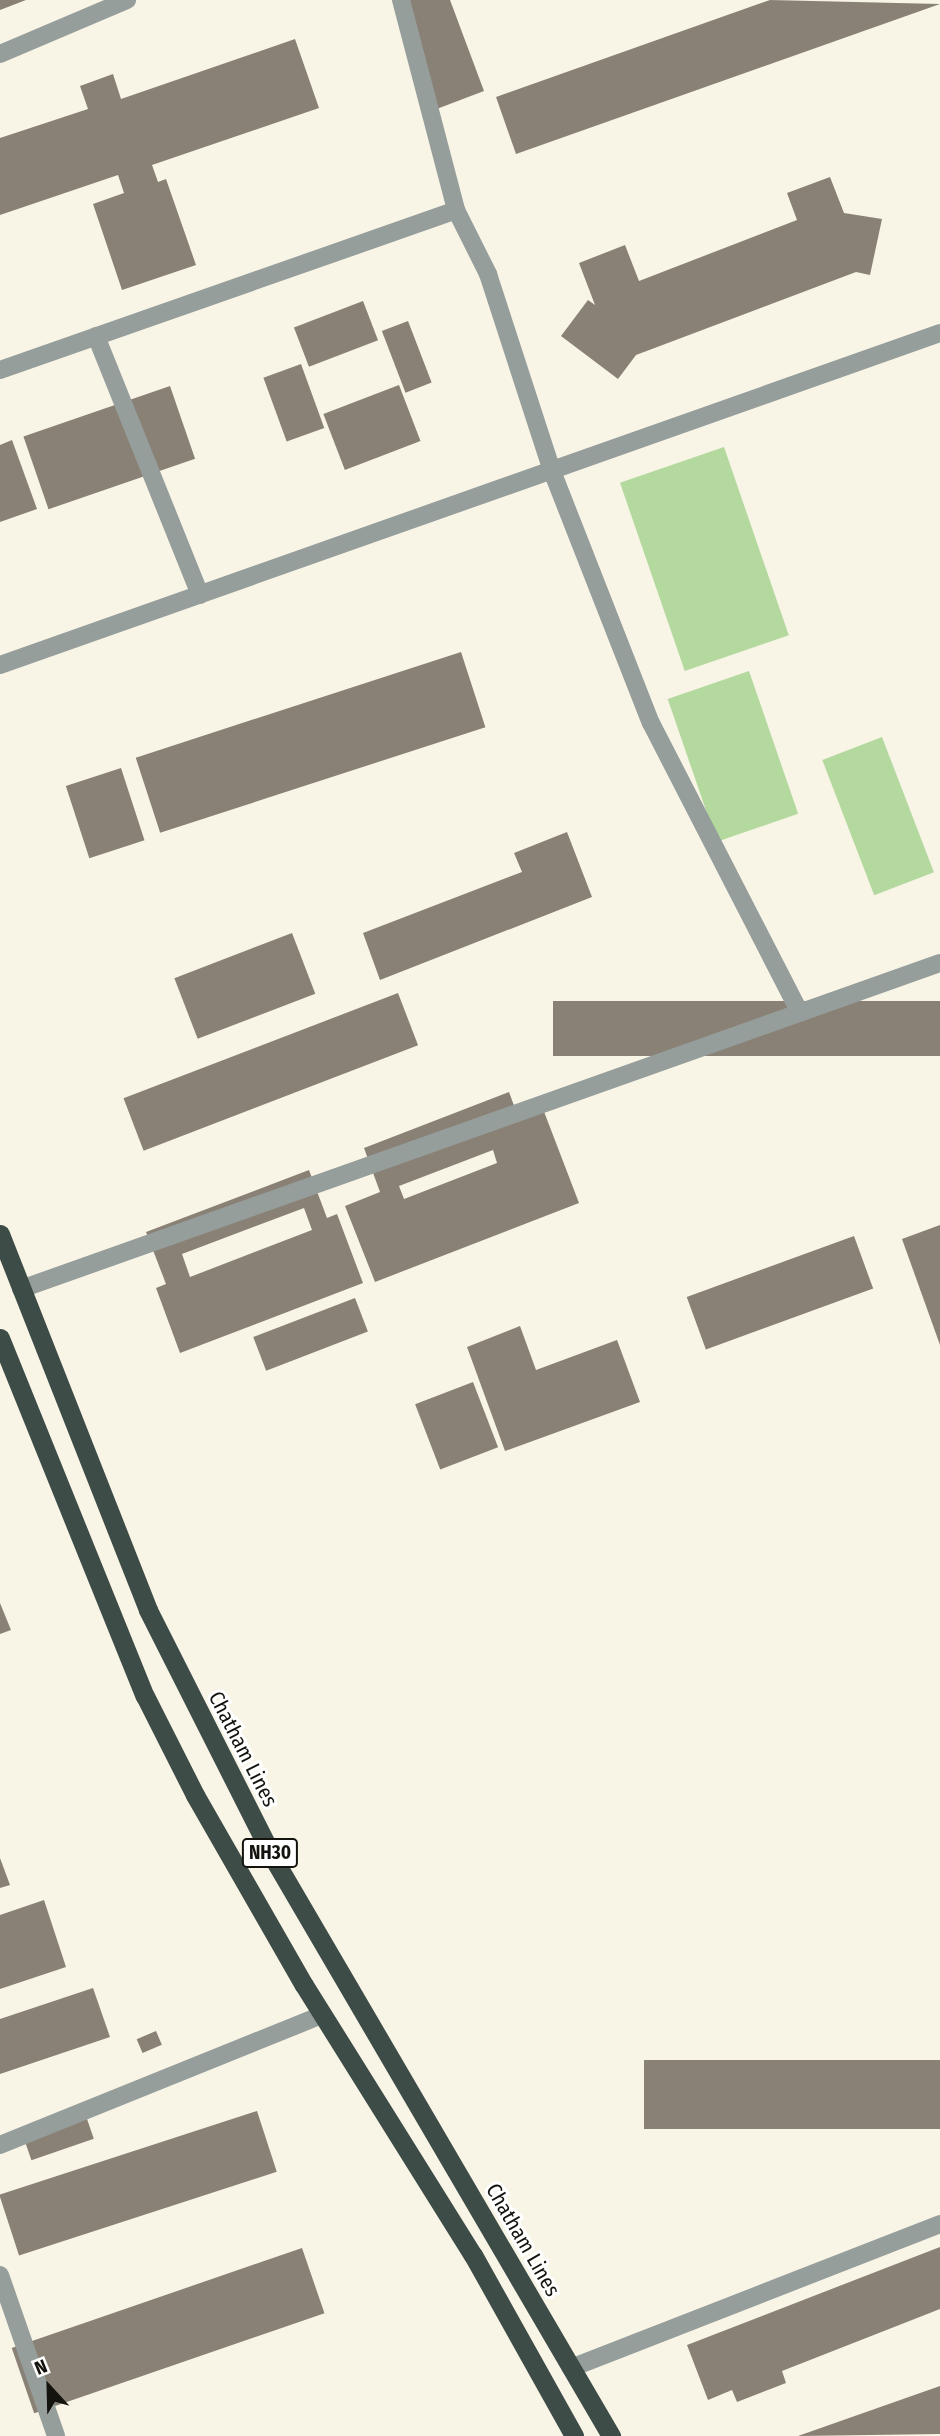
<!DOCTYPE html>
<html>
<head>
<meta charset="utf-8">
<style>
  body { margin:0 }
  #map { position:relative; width:940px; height:2436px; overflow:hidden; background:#f8f4e6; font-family:"Fira Sans Condensed",sans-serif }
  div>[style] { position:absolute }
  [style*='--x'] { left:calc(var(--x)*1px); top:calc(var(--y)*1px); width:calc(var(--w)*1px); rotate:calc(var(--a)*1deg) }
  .green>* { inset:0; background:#b4d99f; transform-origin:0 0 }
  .building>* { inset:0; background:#898175; transform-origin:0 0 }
  .minor>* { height:18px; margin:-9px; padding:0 9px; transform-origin:9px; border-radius:9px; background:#969e9c }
  .trunk>* { height:19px; margin:-9.5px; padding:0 9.5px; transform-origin:9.5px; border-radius:9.5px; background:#3e4c48 }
  span { translate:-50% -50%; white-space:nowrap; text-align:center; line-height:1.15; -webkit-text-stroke:6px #fff; paint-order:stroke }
  .shield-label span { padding:2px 5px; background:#fff; border:2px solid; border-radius:5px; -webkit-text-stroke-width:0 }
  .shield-label { font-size:19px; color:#14130e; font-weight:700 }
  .street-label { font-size:21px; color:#14130e }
  .north { position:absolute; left:14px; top:2352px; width:70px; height:70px; -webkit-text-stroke:5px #fff; paint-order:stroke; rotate:338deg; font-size:19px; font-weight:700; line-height:28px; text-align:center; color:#14130e }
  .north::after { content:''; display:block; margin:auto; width:24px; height:32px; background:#14130e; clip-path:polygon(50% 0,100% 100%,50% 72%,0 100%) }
</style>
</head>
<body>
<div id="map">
  <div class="green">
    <div style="left:724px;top:447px;width:199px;height:110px;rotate:71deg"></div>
    <div style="left:749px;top:671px;width:151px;height:86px;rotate:71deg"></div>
    <div style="left:882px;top:737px;width:145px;height:64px;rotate:69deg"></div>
  </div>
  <div class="building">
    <div style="clip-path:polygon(0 0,26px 0,0 10px)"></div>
    <div style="clip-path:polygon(393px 0,450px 0,484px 91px,434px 110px)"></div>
    <div style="clip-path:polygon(770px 0,940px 4px,516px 154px,496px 97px)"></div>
    <div style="clip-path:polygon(295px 39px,319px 108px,152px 165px,158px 182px,166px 179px,196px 265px,122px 290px,93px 204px,124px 193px,118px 175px,0 215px,0 138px,88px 109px,80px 86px,113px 74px,121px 99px)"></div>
    <div style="clip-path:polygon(830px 177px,844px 213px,882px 219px,870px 275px,856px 272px,636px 355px,618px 379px,561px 336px,588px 300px,595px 305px,579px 263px,625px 245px,639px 281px,797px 220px,787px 193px)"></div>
    <div style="left:363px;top:301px;width:42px;height:74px;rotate:69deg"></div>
    <div style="left:408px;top:321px;width:66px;height:28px;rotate:69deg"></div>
    <div style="left:301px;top:364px;width:68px;height:40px;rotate:70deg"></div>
    <div style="left:399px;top:385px;width:60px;height:81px;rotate:69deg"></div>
    <div style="left:170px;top:386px;width:77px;height:155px;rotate:71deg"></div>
    <div style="clip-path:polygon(12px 440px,37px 509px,0 522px,0 445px)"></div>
    <div style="left:461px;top:652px;width:79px;height:342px;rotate:72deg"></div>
    <div style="left:121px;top:768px;width:76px;height:58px;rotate:72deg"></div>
    <div style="clip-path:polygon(567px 832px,592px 897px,380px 980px,363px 933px,522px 872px,514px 853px)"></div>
    <div style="left:292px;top:933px;width:65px;height:126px;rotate:69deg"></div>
    <div style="left:398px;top:993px;width:56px;height:294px;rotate:69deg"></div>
    <div style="left:940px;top:1001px;width:55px;height:387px;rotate:90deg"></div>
    <div style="clip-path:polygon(evenodd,509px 1092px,519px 1119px,543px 1109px,579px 1203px,375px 1282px,345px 1206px,380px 1192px,364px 1148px,509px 1092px,493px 1150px,497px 1163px,404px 1199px,399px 1186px,493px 1150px)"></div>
    <div style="clip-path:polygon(evenodd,309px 1170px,327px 1218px,337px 1214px,363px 1283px,180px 1353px,156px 1288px,166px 1284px,146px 1232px,309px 1170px,304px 1208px,312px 1230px,190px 1277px,182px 1254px,304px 1208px)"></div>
    <div style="clip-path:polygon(940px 1225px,940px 1345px,902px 1239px)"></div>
    <div style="left:854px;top:1236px;width:56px;height:178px;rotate:70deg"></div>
    <div style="left:355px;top:1298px;width:36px;height:109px;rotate:69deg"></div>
    <div style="clip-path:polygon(520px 1326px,536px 1370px,617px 1340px,640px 1402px,505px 1451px,467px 1347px)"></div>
    <div style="left:473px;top:1382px;width:70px;height:62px;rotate:69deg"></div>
    <div style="clip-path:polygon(0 1603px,11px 1630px,0 1634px)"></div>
    <div style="clip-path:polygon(0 1858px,10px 1885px,0 1888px)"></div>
    <div style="clip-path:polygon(44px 1900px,66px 1967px,0 1989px,0 1915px)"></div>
    <div style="clip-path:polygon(93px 1988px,110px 2037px,0 2074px,0 2019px)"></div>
    <div style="left:156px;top:2031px;width:15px;height:21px;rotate:67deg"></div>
    <div style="left:940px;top:2060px;width:69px;height:296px;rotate:90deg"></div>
    <div style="left:257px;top:2111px;width:64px;height:271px;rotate:72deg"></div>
    <div style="left:86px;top:2116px;width:24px;height:66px;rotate:71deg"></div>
    <div style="clip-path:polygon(940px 2247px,940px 2309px,782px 2371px,786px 2383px,737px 2402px,732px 2390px,708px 2400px,687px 2345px)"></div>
    <div style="left:302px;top:2248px;width:69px;height:307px;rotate:71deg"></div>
    <div style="clip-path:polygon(940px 2386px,940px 2434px,799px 2436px,798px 2436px)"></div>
  </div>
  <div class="minor">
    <div style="--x:401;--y:0;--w:217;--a:75.3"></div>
    <div style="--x:456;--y:210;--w:72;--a:63.4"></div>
    <div style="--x:488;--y:274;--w:207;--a:72"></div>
    <div style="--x:552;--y:471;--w:271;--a:68.6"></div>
    <div style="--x:651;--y:723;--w:324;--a:62.8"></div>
    <div style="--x:0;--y:54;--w:138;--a:-23"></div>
    <div style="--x:96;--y:336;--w:279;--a:68.1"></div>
    <div style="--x:0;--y:370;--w:483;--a:-19.3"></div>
    <div style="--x:0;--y:665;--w:997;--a:-19.45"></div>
    <div style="--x:21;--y:1289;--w:975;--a:-19.53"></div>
    <div style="--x:0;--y:2145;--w:347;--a:-22"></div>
    <div style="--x:0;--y:2275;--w:170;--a:70.8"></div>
    <div style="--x:571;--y:2368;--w:396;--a:-21.3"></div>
  </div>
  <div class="trunk">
    <div style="--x:0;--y:1234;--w:404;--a:68.5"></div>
    <div style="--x:148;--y:1610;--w:275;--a:63.2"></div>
    <div style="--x:272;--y:1856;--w:672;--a:59.69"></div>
    <div style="--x:0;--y:1338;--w:386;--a:68"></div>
    <div style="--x:145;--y:1696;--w:111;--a:63.2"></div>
    <div style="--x:195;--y:1795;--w:219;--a:60.2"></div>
    <div style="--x:304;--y:1985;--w:319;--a:58"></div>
    <div style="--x:473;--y:2255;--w:207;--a:60.8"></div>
  </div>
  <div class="shield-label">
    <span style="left:270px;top:1853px">NH30</span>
  </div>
  <div class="street-label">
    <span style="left:243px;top:1749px;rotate:63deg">Chatham Lines</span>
    <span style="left:523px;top:2240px;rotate:60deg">Chatham Lines</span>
  </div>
  <div class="north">N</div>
</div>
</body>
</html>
